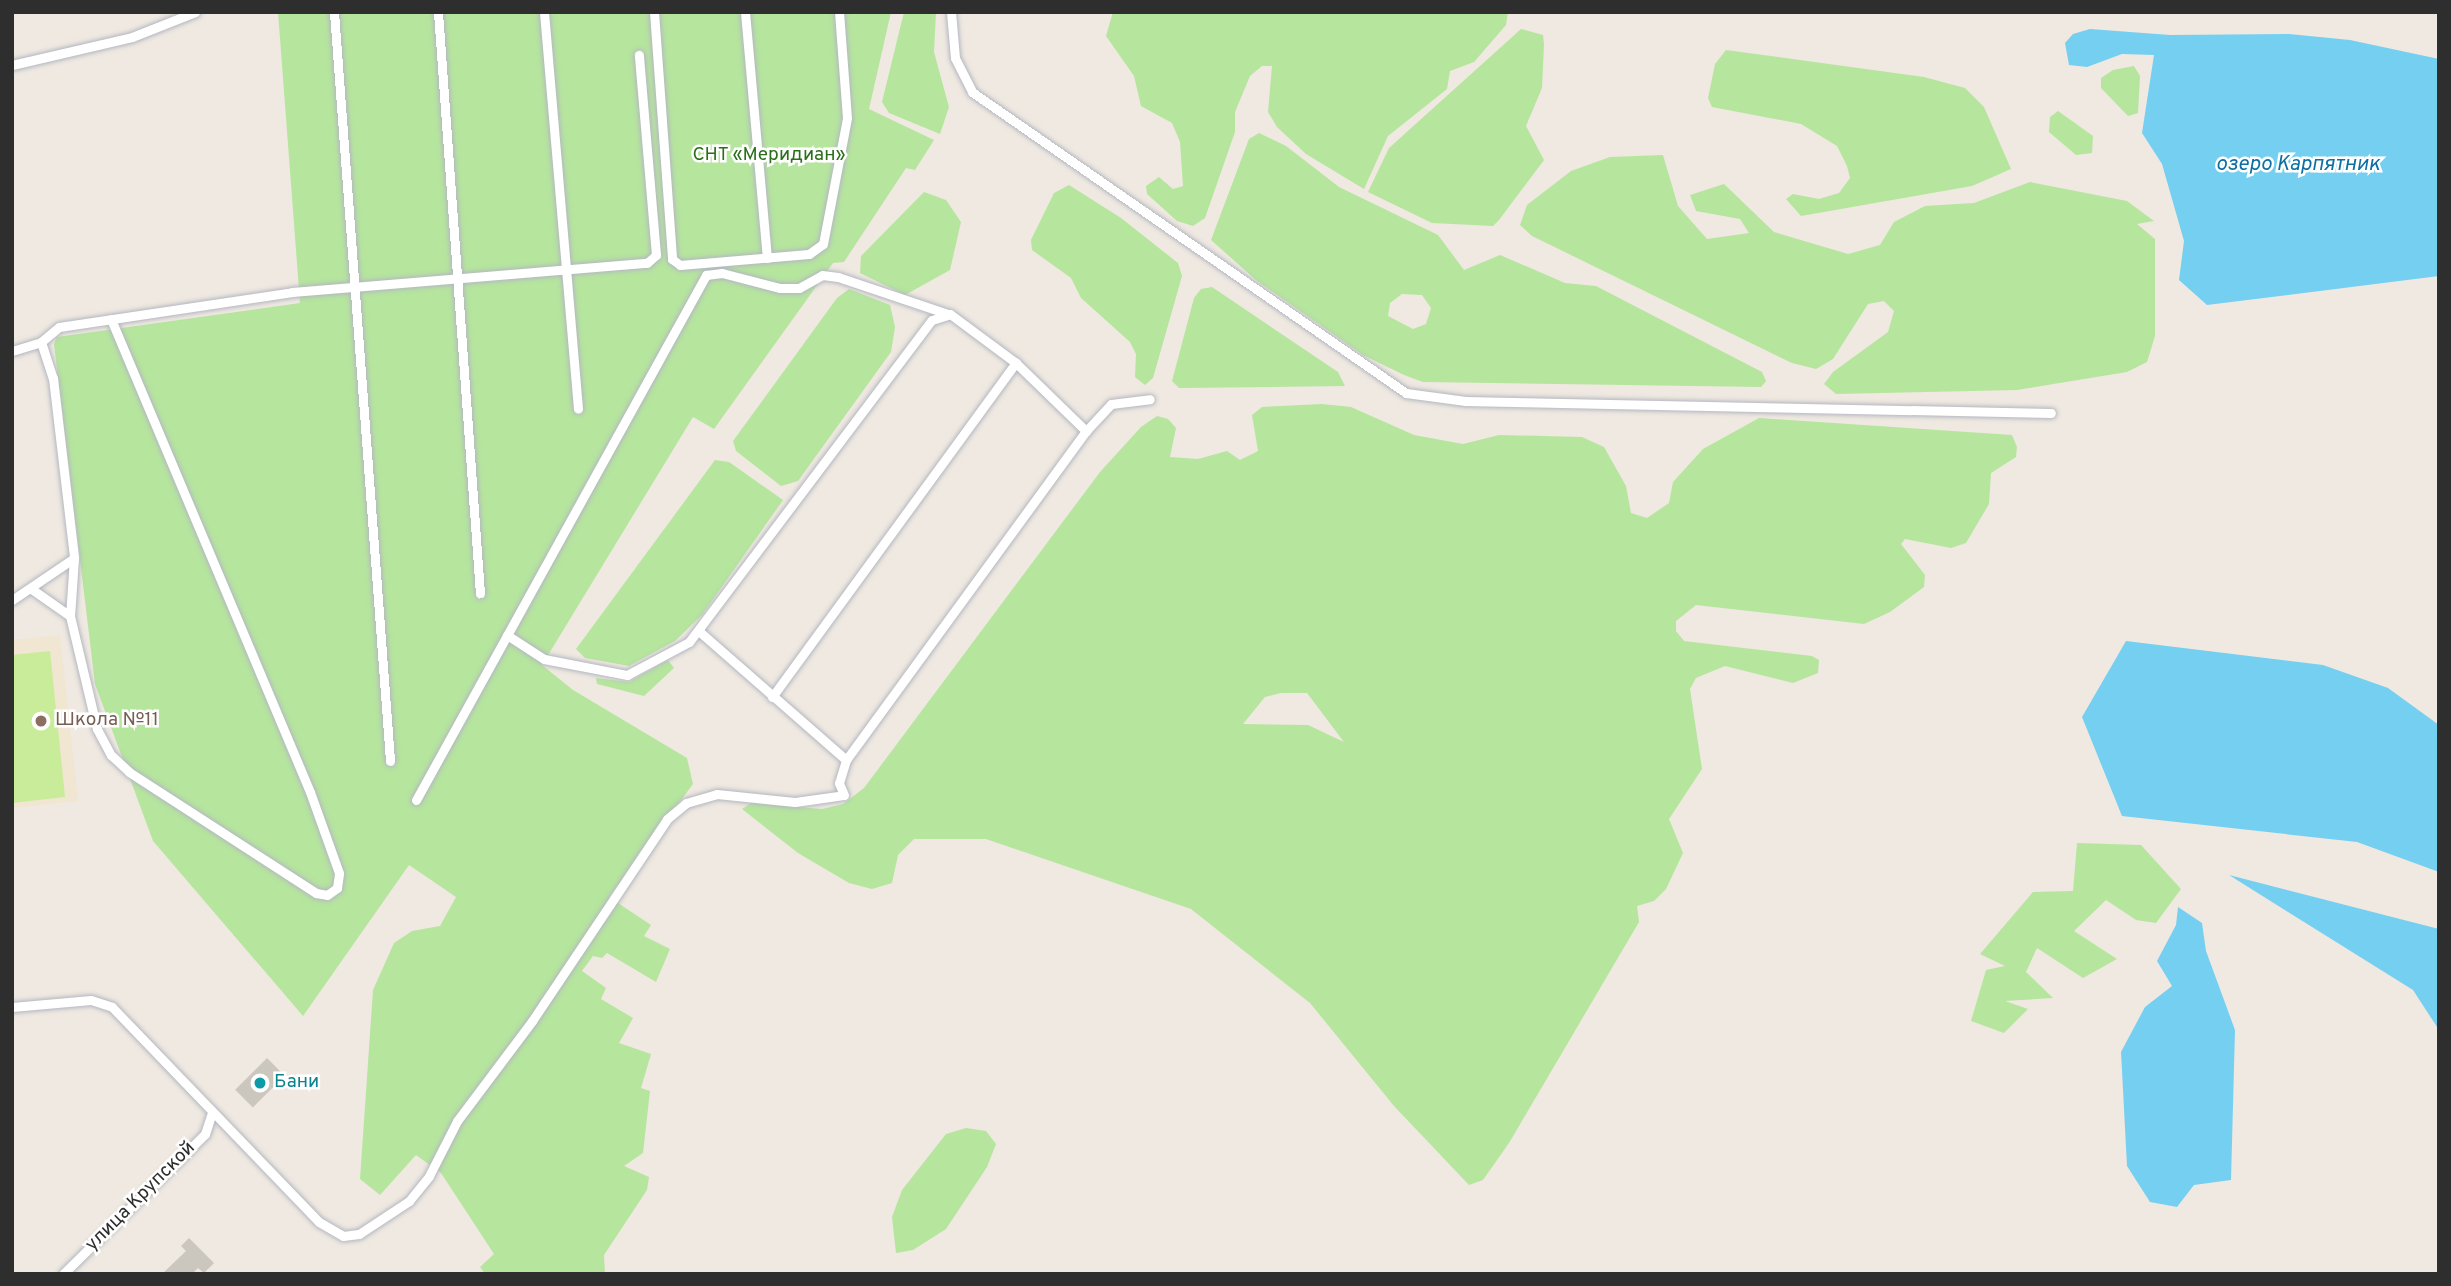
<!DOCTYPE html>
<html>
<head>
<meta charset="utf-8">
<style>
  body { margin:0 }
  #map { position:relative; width:2451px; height:1286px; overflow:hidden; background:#efe9e1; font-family:Overpass,sans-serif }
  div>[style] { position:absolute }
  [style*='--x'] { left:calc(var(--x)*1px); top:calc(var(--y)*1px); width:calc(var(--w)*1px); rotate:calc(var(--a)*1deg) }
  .education>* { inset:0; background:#f0e6d1 }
  .green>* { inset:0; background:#b6e59e }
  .pitch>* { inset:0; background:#c9ec9a }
  .water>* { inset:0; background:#75cff0 }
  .building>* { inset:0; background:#cbc7bf; transform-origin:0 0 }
  .roads { filter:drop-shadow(0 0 2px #b4b7c1) drop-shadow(0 0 2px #b4b7c1) }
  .street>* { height:9px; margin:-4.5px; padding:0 4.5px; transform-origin:4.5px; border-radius:4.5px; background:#fff }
  .dots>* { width:19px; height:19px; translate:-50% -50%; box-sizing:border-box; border:4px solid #fff; border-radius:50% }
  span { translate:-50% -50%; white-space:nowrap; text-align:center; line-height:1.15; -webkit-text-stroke:5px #fff; paint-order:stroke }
  .park-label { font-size:19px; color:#2c6e1b }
  .education-label { font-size:19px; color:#785e54 }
  .left { translate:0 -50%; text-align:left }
  .culture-label { font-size:19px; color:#0d838f }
  .street-label { font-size:19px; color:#2e2e2e }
  .water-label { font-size:21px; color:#0d6fa3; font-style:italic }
  .frame { position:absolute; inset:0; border:14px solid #2e2e2e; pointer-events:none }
</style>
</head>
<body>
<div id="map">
  <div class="education">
    <div style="clip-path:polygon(60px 635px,78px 801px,12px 808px,12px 640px)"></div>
  </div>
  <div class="green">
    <div style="clip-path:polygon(278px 12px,891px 12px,869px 109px,934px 140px,915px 170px,906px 168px,844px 262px,833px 263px,714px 429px,693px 417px,542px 665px,573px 690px,687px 758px,693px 784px,609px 897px,651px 925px,644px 936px,670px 949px,656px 982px,607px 953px,602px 958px,593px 956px,582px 971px,606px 988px,601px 999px,633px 1018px,619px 1043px,651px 1054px,641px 1088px,650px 1091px,643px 1153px,624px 1166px,649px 1177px,647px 1190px,604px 1255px,605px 1274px,485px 1274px,480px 1267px,494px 1254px,441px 1173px,416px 1155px,380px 1195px,360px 1179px,373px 990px,394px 943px,412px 931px,440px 926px,456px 897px,409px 865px,303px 1016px,153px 841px,95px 684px,54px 344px,57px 337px,300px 303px)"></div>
    <div style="clip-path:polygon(904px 12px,936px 12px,934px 52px,949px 107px,940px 134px,889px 113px,882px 102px)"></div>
    <div style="clip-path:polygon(1113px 12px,1508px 12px,1506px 25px,1474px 62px,1450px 71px,1447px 89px,1388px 136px,1364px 189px,1306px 154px,1277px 127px,1268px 112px,1272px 66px,1262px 66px,1250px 76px,1235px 112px,1235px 132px,1205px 218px,1193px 226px,1177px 221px,1147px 194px,1146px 186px,1159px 177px,1173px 189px,1183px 186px,1180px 142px,1172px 123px,1141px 106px,1134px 76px,1106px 36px)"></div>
    <div style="clip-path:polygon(1521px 29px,1543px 35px,1544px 44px,1542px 88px,1526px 126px,1544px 160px,1499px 220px,1493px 226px,1432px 223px,1368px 192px,1389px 148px)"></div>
    <div style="clip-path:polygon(1726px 50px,1924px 77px,1965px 88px,1984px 107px,2011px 169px,1972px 186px,1801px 216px,1786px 199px,1793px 194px,1819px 199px,1839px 193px,1850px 178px,1847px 166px,1837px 146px,1801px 124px,1712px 107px,1708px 98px,1715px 64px)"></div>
    <div style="clip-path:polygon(2134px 66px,2140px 76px,2138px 113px,2128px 116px,2101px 88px,2101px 78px,2113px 70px)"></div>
    <div style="clip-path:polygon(2058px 111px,2093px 136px,2092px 153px,2076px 155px,2049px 132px,2050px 117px)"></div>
    <div style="clip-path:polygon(evenodd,1259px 133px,1286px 146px,1339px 187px,1438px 235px,1464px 270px,1500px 255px,1565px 283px,1596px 286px,1762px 372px,1766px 381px,1761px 387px,1423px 382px,1404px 375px,1363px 355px,1257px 281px,1211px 240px,1249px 139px,1259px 133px,1402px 294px,1422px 295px,1431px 308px,1426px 324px,1413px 329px,1388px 316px,1390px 303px,1402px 294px)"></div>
    <div style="clip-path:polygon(1663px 155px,1678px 206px,1707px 239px,1749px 233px,1740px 219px,1696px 211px,1690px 195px,1724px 184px,1774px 232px,1848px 254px,1880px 245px,1894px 222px,1925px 206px,1974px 203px,2030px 182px,2127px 201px,2154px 221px,2137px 224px,2155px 239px,2155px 336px,2147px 362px,2127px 372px,2017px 390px,1836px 394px,1824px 384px,1833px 372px,1888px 332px,1894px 311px,1884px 301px,1868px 304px,1833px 359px,1816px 369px,1792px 363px,1532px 236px,1520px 225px,1527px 205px,1571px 171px,1610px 157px)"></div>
    <div style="clip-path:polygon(1069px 185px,1121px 218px,1178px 263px,1182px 276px,1153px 378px,1145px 385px,1135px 377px,1136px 354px,1130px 342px,1081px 298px,1071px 278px,1032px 250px,1031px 240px,1054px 193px)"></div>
    <div style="clip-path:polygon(924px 192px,946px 200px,961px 222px,950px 270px,905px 295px,860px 273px,861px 256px)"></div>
    <div style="clip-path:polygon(1212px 287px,1338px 372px,1345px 386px,1179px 388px,1172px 381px,1194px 298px,1201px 289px)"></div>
    <div style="clip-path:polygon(849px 289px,890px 305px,895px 327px,891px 352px,798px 481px,781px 486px,736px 451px,733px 441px,837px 298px)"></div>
    <div style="clip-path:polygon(evenodd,1322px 404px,1351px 407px,1414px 435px,1463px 444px,1499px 435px,1582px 437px,1604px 447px,1626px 486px,1631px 513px,1647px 518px,1669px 503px,1673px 482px,1703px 449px,1759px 418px,2012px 435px,2017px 447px,2016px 457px,1991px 473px,1989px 504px,1966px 543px,1951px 548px,1905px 539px,1901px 544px,1925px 575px,1924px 587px,1890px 612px,1864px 624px,1696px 605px,1676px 621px,1676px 631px,1684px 641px,1812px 656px,1819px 660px,1818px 673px,1793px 683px,1725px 666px,1696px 678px,1690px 689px,1702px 769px,1669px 819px,1683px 853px,1666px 889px,1654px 901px,1637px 906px,1639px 922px,1509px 1143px,1483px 1180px,1469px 1185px,1394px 1106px,1310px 1003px,1191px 909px,986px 839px,914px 839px,898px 855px,892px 883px,872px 889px,849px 883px,798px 853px,742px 809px,751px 803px,822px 809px,843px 804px,864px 788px,1100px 472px,1141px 427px,1157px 416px,1168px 419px,1176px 428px,1170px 457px,1198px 459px,1227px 451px,1240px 460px,1258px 451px,1252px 415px,1262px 407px,1322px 404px,1281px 693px,1307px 693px,1344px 742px,1308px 725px,1243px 724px,1265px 697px,1281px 693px)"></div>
    <div style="clip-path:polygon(715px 460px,729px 462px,783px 500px,702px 615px,675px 641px,629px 666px,585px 658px,576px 649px)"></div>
    <div style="clip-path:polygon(668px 660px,674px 668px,644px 696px,597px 684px,596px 678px,629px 682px)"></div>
    <div style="clip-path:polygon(2077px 843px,2141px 845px,2181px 889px,2156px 923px,2136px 920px,2106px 900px,2074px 931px,2117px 959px,2083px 978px,2037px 948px,2026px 972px,2053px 998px,2005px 1001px,2028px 1009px,2004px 1033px,1971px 1021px,1986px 970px,2005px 966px,1980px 954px,2033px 892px,2073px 891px)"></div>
    <div style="clip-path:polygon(966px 1128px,986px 1131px,996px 1144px,987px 1167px,946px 1229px,913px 1250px,896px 1253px,892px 1217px,902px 1190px,946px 1134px)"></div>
  </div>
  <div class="pitch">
    <div style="clip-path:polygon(50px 651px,65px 797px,12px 803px,12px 655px)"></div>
  </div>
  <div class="water">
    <div style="clip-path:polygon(2090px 29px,2170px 35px,2289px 34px,2350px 40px,2439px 59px,2439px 276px,2207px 305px,2179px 280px,2184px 241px,2162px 164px,2142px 133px,2154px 55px,2122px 54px,2087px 67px,2069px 65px,2065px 43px,2073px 34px)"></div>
    <div style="clip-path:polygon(2126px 641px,2323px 665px,2388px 688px,2439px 725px,2439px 872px,2357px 842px,2122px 816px,2082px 717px)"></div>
    <div style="clip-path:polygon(2229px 875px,2439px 929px,2439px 1030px,2413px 990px)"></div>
    <div style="clip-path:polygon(2178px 907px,2202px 923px,2206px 951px,2235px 1030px,2231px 1180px,2194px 1185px,2177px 1207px,2150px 1202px,2127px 1166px,2121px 1052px,2145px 1007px,2172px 986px,2157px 961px,2176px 925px)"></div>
  </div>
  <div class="building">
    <div style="left:267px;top:1058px;width:25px;height:45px;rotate:45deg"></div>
    <div style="clip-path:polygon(189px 1238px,214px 1263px,204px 1273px,198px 1268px,192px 1274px,162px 1274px,186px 1251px,181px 1246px)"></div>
  </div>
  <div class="roads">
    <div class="street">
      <div style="--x:334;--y:12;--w:751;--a:85.72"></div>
      <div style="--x:438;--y:12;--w:583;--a:85.87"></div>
      <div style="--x:544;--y:12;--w:398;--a:85.1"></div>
      <div style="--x:654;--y:12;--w:248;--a:85.8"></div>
      <div style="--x:672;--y:259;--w:10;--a:37"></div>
      <div style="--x:680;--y:265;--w:129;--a:-4.9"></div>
      <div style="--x:809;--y:254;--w:17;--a:-36"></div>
      <div style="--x:823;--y:244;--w:128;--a:-79.2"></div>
      <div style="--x:847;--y:118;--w:106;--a:-94.3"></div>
      <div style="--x:745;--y:12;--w:247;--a:84.9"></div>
      <div style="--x:951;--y:12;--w:46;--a:85"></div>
      <div style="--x:955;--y:58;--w:38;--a:63"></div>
      <div style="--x:972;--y:92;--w:528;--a:34.74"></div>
      <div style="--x:1406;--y:393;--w:60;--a:7.7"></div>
      <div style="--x:1465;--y:401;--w:586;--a:1.17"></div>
      <div style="--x:12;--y:65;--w:123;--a:-13.1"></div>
      <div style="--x:132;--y:37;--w:68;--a:-21.6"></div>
      <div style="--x:41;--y:342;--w:38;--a:72"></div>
      <div style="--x:53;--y:378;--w:181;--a:83.3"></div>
      <div style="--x:74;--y:558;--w:58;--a:93.9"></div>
      <div style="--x:70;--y:616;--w:116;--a:76.6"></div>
      <div style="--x:97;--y:729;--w:30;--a:62"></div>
      <div style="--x:111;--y:755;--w:25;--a:43"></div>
      <div style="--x:129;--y:772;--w:223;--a:32.9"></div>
      <div style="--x:316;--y:893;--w:11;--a:10"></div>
      <div style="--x:327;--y:895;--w:12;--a:-35"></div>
      <div style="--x:337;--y:888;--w:15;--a:-82"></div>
      <div style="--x:339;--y:873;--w:86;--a:-109.7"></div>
      <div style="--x:310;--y:792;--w:513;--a:-112.82"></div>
      <div style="--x:12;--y:351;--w:30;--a:-17"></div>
      <div style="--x:41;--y:342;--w:23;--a:-40"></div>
      <div style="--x:59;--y:327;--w:236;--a:-8.5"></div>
      <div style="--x:292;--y:292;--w:356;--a:-4.7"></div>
      <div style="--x:647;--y:263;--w:12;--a:-42"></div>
      <div style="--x:656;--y:255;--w:201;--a:-94.9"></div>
      <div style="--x:33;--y:590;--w:45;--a:35.1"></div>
      <div style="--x:12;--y:600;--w:75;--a:-34.1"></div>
      <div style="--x:700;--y:632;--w:194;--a:41.2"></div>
      <div style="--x:846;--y:760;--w:407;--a:-53.9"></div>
      <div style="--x:507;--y:635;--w:44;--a:33"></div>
      <div style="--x:544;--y:659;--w:85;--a:10.9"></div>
      <div style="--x:627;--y:675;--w:70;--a:-28"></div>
      <div style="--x:689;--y:642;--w:403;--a:-53"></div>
      <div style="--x:932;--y:320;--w:19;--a:-18"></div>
      <div style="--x:950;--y:314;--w:82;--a:36.6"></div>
      <div style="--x:1016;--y:363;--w:98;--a:44.2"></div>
      <div style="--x:1086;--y:431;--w:37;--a:-47"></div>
      <div style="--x:1111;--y:404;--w:39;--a:-7"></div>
      <div style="--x:772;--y:697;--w:414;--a:-53.9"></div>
      <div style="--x:416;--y:800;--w:600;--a:-61.08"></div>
      <div style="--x:706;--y:275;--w:16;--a:-7"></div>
      <div style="--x:722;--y:273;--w:60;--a:14.5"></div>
      <div style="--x:780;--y:288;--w:19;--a:0"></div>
      <div style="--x:799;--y:288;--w:26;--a:-29"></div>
      <div style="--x:822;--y:275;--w:16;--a:7"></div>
      <div style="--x:838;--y:277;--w:116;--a:18.6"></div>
      <div style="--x:12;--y:1007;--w:79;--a:-5.1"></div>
      <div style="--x:91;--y:1000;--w:22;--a:18"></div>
      <div style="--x:112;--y:1007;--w:298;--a:46.1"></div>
      <div style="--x:319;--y:1222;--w:28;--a:30"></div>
      <div style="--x:343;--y:1236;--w:16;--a:-7"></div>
      <div style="--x:359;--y:1234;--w:60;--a:-33.4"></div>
      <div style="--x:409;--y:1201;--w:32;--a:-51"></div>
      <div style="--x:429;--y:1176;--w:62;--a:-63"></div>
      <div style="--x:457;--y:1121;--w:125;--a:-53.1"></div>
      <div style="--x:532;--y:1021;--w:243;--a:-56.2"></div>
      <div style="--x:667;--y:819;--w:25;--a:-40"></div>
      <div style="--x:686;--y:803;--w:32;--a:-16"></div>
      <div style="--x:717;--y:794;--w:78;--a:5.9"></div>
      <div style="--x:795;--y:802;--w:49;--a:-8.1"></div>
      <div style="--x:844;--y:795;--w:13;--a:-113"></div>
      <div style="--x:839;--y:783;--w:24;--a:-73"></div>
      <div style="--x:63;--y:1274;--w:199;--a:-44.6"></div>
      <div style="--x:205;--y:1134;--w:20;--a:-72"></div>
    </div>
  </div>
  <div class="dots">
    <div style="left:41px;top:721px;background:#8d6e63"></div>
    <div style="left:260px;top:1083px;background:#0f9aa8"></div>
  </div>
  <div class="park-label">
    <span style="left:769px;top:156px">СНТ «Меридиан»</span>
  </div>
  <div class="education-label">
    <span class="left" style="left:55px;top:721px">Школа №11</span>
  </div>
  <div class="culture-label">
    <span class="left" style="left:274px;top:1083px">Бани</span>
  </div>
  <div class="street-label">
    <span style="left:141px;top:1197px;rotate:-45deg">улица Крупской</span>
  </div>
  <div class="water-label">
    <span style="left:2298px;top:165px">озеро Карпятник</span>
  </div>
  <div class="frame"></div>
</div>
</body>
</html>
